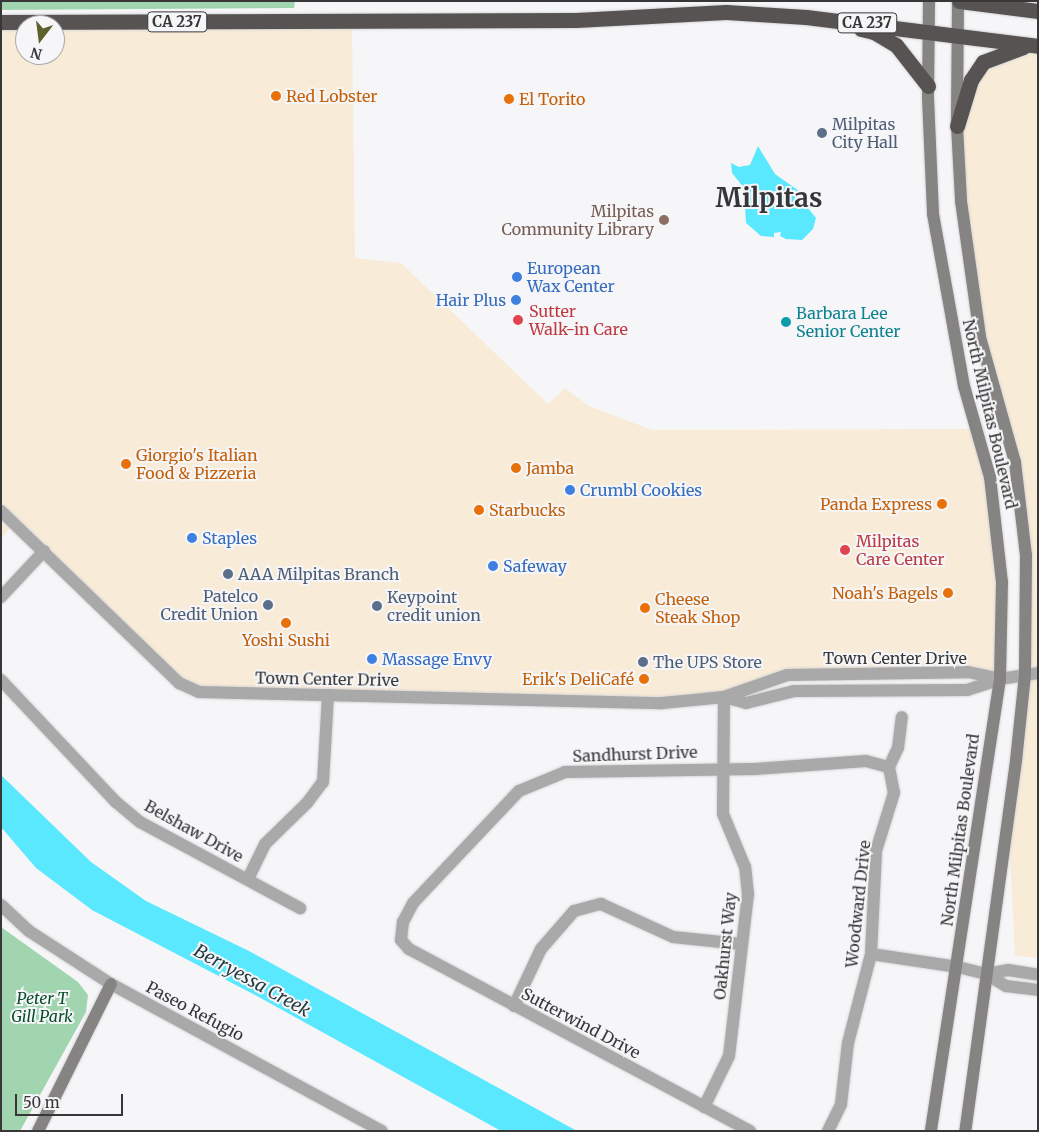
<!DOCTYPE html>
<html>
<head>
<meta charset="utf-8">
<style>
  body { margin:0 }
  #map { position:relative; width:1039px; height:1132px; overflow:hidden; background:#f6f6f9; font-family:Merriweather,serif }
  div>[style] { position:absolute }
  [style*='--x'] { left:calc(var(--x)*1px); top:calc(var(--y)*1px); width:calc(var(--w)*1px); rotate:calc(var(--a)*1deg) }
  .commercial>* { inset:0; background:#f8ebd7 }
  .green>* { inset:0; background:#a1d5b0 }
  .water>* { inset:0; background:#5ae8fe }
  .roads { filter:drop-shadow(0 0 1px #d4d4d6) drop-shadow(0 0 1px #d4d4d6) }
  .street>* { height:12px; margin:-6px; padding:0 6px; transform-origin:6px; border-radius:6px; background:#aaa9a9 }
  .secondary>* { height:12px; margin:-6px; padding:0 6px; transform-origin:6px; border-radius:6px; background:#868483 }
  .highway>* { height:15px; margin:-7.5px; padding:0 7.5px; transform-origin:7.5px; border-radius:7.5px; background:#565352 }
  .dots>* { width:14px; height:14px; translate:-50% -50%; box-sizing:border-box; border:2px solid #f6f6f9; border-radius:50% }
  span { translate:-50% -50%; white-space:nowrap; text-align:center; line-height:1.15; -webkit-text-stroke:4px #f6f6f9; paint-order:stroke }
  .shield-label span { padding:1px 4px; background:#f6f6f9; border:1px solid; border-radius:4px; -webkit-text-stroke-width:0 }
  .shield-label { font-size:15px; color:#373738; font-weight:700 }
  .food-label { font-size:16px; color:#c56008 }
  .left { translate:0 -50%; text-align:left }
  .right { translate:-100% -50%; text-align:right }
  .service-label { font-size:16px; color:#4e5e75 }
  .education-label { font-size:16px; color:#785e54 }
  .shop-label { font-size:16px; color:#366cbe }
  .health-label { font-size:16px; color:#be3a42 }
  .culture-label { font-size:16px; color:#0d838f }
  .street-label { font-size:16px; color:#373738 }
  .park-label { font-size:16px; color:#074f29; font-style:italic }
  .water-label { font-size:18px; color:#233a3f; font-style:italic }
  .town-label { font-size:26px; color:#363639; font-weight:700 }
  .frame { position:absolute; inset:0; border:2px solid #373738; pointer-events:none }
  .north { position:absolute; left:15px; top:15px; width:50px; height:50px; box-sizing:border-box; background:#f6f6f9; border:1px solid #aaaaac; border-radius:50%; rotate:195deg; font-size:14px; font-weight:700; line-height:20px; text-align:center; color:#373738 }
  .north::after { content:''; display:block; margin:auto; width:18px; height:22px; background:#5d5f2c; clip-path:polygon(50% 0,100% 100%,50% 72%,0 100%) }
  .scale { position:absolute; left:15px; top:1094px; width:108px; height:22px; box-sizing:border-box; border:2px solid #373738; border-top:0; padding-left:6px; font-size:15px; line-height:18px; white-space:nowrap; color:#373738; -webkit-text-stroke:4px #f6f6f9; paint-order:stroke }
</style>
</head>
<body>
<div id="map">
  <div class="commercial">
    <div style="clip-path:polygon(evenodd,352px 21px,355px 258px,401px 263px,548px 404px,565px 388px,589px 406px,652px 430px,977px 429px,998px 519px,1000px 679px,787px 675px,724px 697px,222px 694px,179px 683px,14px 523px,1px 539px,1px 22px,352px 21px,25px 25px,55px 25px,55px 55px,25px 55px,25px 25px)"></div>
    <div style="clip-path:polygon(1038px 47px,1038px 958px,1015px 956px,1008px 816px,1016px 761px,1026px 555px,961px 201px,964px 98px,983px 62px)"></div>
  </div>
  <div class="green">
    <div style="clip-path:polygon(1px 1px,295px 1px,294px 8px,1px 10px)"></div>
    <div style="clip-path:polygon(1px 927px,78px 982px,88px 995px,86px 1012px,20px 1131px,1px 1131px)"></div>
  </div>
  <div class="water">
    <div style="clip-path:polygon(758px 146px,775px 174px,806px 196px,805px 201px,794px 200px,794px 206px,808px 208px,816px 218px,813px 229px,802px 240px,786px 239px,780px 236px,781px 232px,774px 233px,774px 237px,761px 236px,746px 223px,744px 188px,732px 173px,731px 163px,739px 167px,750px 165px)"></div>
    <div style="clip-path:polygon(1px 775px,91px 862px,146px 901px,249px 951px,577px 1131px,501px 1131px,257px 996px,92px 910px,36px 868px,1px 827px)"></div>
  </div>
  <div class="roads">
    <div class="street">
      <div style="--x:1;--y:511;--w:248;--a:44"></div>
      <div style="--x:179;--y:683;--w:22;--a:24"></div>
      <div style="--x:199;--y:692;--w:463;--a:1.4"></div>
      <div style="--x:662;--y:703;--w:62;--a:-5.5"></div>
      <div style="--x:724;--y:697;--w:67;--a:-19.2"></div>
      <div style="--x:787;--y:675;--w:181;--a:-0.9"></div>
      <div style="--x:968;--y:672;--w:33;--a:12"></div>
      <div style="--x:1;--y:597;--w:63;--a:-46.9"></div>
      <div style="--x:1;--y:680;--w:168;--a:46.7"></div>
      <div style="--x:116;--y:802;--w:31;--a:40"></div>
      <div style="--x:140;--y:822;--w:182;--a:28.3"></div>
      <div style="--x:724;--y:697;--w:23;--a:15"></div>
      <div style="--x:746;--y:703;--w:49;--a:-14"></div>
      <div style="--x:794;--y:691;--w:173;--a:-0.3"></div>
      <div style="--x:967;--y:690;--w:35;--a:-18"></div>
      <div style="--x:1000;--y:679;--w:38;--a:-9"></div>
      <div style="--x:889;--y:767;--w:21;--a:-65"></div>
      <div style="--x:898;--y:748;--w:31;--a:-83"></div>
      <div style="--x:248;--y:879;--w:39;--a:-64"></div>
      <div style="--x:265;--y:844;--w:59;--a:-44.3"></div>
      <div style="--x:307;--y:803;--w:26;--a:-53"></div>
      <div style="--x:323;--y:782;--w:87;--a:-86.7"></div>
      <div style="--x:1;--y:905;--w:38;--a:43"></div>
      <div style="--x:29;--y:931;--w:98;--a:32.9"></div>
      <div style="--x:111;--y:984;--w:308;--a:28.5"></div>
      <div style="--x:871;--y:954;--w:88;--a:8.5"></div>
      <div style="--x:958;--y:967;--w:29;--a:14"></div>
      <div style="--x:986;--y:974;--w:23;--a:31"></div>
      <div style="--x:1006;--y:986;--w:32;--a:7"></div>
      <div style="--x:986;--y:974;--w:22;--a:-10"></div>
      <div style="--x:1008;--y:970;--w:30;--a:9"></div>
      <div style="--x:514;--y:1006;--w:63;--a:-64.7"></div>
      <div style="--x:541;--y:949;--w:50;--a:-49"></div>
      <div style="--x:574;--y:911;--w:28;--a:-15"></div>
      <div style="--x:601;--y:904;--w:79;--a:24.6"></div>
      <div style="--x:673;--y:937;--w:68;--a:5.9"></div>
      <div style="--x:704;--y:1107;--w:57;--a:-63.9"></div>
      <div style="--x:729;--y:1056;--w:163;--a:-83.3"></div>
      <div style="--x:748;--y:894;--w:27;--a:-96"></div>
      <div style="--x:745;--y:867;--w:57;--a:-112.5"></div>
      <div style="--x:723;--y:814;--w:117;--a:-89.5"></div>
      <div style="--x:750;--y:1131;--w:387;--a:-151.9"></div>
      <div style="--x:409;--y:949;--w:12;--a:-132"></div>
      <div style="--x:401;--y:940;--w:18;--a:-84"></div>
      <div style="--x:403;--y:922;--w:21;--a:-62"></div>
      <div style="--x:413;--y:903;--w:154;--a:-46.6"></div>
      <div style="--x:519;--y:791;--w:50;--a:-22.4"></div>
      <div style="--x:565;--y:772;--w:190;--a:-0.9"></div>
      <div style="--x:755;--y:769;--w:111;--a:-4.1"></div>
      <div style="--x:866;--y:761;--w:24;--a:15"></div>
      <div style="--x:828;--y:1131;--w:30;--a:-64"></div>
      <div style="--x:841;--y:1104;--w:61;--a:-83.5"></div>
      <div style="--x:848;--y:1043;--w:92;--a:-75.5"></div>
      <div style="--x:871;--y:954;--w:103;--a:-87.2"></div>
      <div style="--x:876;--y:851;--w:61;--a:-72.8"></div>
      <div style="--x:894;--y:793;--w:26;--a:-101"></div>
    </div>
    <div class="secondary">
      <div style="--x:929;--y:1;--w:97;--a:90.6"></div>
      <div style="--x:928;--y:98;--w:116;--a:87.5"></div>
      <div style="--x:933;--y:214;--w:175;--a:79.8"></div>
      <div style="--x:964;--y:386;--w:95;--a:74.1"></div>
      <div style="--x:990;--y:477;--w:106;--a:83.5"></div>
      <div style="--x:1002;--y:582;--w:97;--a:91.2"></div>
      <div style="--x:1000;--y:679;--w:457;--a:98.7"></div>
      <div style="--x:958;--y:1;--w:125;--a:90.5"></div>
      <div style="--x:957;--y:126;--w:75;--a:86.9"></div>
      <div style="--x:961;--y:201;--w:137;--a:82"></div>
      <div style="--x:980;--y:337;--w:130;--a:74.4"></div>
      <div style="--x:1015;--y:462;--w:94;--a:83.3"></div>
      <div style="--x:1026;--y:555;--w:120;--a:90.5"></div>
      <div style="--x:1025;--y:675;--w:86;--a:96"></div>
      <div style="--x:1016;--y:761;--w:373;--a:97.8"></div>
      <div style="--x:38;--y:1131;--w:164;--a:-63.6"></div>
    </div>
    <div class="highway">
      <div style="--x:959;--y:1;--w:80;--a:7.2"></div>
      <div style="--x:1;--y:22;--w:575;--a:-0.2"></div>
      <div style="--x:576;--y:20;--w:150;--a:-3.1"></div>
      <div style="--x:726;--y:12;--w:80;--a:3.6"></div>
      <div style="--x:806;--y:17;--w:234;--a:7.1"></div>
      <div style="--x:861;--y:29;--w:13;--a:13"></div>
      <div style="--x:874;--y:32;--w:26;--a:31"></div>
      <div style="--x:896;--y:45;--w:52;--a:52"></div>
      <div style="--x:957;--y:126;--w:48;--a:-73.1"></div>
      <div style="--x:971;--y:80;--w:22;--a:-56"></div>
      <div style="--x:983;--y:62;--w:43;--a:-20.6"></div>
    </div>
  </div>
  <div class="dots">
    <div style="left:276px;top:96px;background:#e8710a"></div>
    <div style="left:509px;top:99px;background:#e8710a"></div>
    <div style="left:822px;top:133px;background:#5c6f8a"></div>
    <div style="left:664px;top:220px;background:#8d6e63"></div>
    <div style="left:517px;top:277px;background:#3f7fe0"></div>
    <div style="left:516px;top:300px;background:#3f7fe0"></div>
    <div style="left:518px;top:320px;background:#e0444e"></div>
    <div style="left:786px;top:322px;background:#0f9aa8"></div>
    <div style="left:126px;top:464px;background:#e8710a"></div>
    <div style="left:516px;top:468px;background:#e8710a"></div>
    <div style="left:570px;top:490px;background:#3f7fe0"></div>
    <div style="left:942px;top:504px;background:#e8710a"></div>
    <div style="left:479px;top:510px;background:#e8710a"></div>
    <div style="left:192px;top:538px;background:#3f7fe0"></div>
    <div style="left:845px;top:550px;background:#e0444e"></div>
    <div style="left:493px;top:566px;background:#3f7fe0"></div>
    <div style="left:228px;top:574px;background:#5c6f8a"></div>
    <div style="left:948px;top:593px;background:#e8710a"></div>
    <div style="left:268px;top:605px;background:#5c6f8a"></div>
    <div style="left:377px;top:606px;background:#5c6f8a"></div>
    <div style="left:645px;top:608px;background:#e8710a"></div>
    <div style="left:286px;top:623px;background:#e8710a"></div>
    <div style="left:372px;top:659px;background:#3f7fe0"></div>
    <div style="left:643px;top:662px;background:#5c6f8a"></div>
    <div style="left:644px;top:679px;background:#e8710a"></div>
  </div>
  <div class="shield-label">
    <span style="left:177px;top:22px">CA 237</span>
    <span style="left:867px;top:23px">CA 237</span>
  </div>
  <div class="food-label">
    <span class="left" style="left:286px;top:96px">Red Lobster</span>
    <span class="left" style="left:519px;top:99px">El Torito</span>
    <span class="left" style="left:136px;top:464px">Giorgio's Italian<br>Food &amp; Pizzeria</span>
    <span class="left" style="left:526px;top:468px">Jamba</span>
    <span class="right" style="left:932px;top:504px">Panda Express</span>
    <span class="left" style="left:489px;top:510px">Starbucks</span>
    <span class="right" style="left:938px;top:593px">Noah's Bagels</span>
    <span class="left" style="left:655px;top:608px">Cheese<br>Steak Shop</span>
    <span style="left:286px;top:640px">Yoshi Sushi</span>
    <span class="right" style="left:634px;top:679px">Erik's DeliCafé</span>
  </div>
  <div class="service-label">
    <span class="left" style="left:832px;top:133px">Milpitas<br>City Hall</span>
    <span class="left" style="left:238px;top:574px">AAA Milpitas Branch</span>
    <span class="right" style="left:258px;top:605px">Patelco<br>Credit Union</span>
    <span class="left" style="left:387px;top:606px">Keypoint<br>credit union</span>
    <span class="left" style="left:653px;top:662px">The UPS Store</span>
  </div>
  <div class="education-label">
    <span class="right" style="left:654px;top:220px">Milpitas<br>Community Library</span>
  </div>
  <div class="shop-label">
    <span class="left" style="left:527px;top:277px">European<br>Wax Center</span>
    <span class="right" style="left:506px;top:300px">Hair Plus</span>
    <span class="left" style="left:580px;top:490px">Crumbl Cookies</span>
    <span class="left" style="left:202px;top:538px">Staples</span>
    <span class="left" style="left:503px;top:566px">Safeway</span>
    <span class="left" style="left:382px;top:659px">Massage Envy</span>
  </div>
  <div class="health-label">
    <span class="left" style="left:529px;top:320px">Sutter<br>Walk-in Care</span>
    <span class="left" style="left:856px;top:550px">Milpitas<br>Care Center</span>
  </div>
  <div class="culture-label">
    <span class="left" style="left:796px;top:322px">Barbara Lee<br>Senior Center</span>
  </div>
  <div class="street-label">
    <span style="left:990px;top:414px;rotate:77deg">North Milpitas Boulevard</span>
    <span style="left:895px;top:658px">Town Center Drive</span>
    <span style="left:327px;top:679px;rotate:1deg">Town Center Drive</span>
    <span style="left:635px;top:754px;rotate:-2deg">Sandhurst Drive</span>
    <span style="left:960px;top:830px;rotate:-82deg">North Milpitas Boulevard</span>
    <span style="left:194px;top:831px;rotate:29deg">Belshaw Drive</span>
    <span style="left:858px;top:904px;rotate:-84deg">Woodward Drive</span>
    <span style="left:725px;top:946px;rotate:-84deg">Oakhurst Way</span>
    <span style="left:195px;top:1011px;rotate:28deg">Paseo Refugio</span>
    <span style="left:581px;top:1023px;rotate:28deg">Sutterwind Drive</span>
  </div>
  <div class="park-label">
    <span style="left:42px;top:1007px">Peter T<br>Gill Park</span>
  </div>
  <div class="water-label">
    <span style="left:252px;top:981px;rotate:29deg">Berryessa Creek</span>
  </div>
  <div class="town-label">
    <span style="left:769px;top:198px">Milpitas</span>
  </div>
  <div class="frame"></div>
  <div class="north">N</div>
  <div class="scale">50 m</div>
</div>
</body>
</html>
